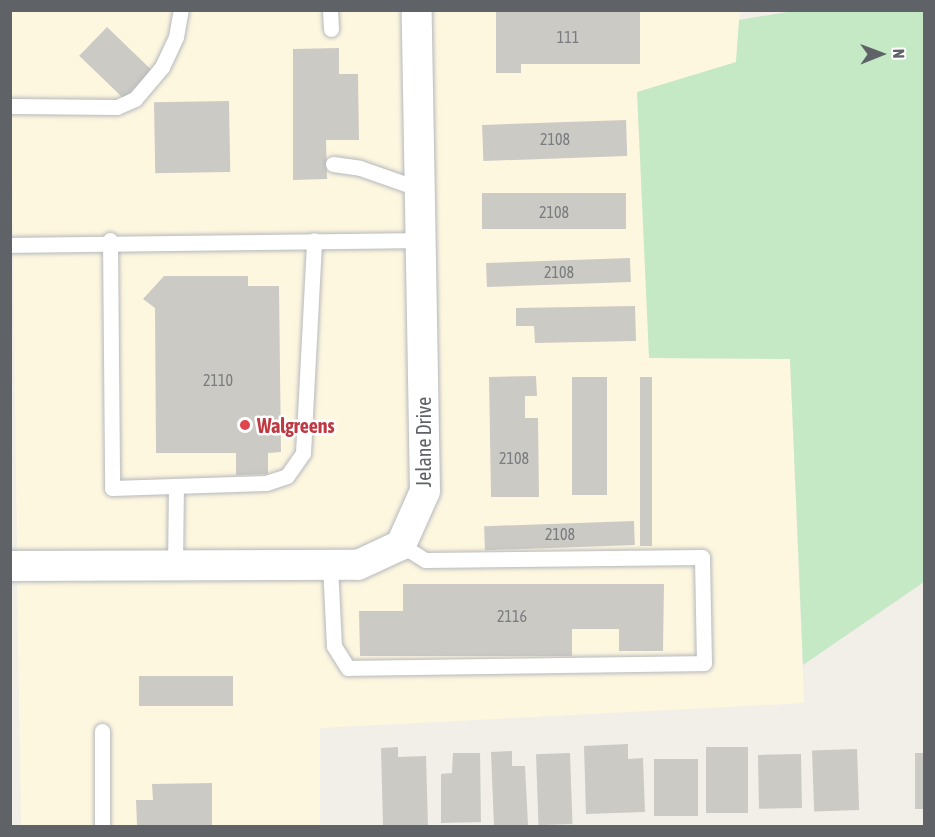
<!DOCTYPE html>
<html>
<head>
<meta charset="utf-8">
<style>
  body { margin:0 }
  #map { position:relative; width:935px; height:837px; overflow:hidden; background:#f1efe8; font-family:"Asap Condensed",sans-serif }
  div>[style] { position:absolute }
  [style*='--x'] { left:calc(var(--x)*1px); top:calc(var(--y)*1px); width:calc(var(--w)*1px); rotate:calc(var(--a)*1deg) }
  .commercial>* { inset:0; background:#fef7e0 }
  .green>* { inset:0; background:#c5e8c5 }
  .building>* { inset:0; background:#cccac5; transform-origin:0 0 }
  .roads { filter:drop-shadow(0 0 2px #b5b8bc) drop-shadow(0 0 2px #b5b8bc) }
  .lane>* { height:15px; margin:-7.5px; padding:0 7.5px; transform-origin:7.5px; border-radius:7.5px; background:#fff }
  .street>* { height:30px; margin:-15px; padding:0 15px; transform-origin:15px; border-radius:15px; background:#fff }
  .dots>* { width:16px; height:16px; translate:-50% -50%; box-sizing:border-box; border:3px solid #fff; border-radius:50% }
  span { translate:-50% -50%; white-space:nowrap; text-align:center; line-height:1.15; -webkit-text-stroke:5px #fff; paint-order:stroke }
  .number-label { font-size:16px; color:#7a7d7f }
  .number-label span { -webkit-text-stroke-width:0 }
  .health-label { font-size:20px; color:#be3a42; font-weight:700 }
  .left { translate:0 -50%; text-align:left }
  .street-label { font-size:20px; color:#5f6368 }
  .frame { position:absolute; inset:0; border:12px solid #5f6368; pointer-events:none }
  .north { position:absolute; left:851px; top:24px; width:60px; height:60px; -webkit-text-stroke:4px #fff; paint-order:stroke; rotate:89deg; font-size:16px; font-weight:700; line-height:24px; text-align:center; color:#5f6368 }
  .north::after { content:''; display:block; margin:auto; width:21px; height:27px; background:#5f6368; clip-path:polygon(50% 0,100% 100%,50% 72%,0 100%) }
</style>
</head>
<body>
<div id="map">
  <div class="commercial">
    <div style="clip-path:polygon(10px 11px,401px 11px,410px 488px,389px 535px,354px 552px,17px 552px)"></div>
    <div style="clip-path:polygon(432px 11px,740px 11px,736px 62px,649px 358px,790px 359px,804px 703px,320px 728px,320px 826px,21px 826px,17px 579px,415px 550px,441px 490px)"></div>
  </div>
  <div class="green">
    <div style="clip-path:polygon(799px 10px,924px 11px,924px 582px,803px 665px,790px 359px,649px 358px,637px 92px,736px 62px,739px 20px)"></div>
  </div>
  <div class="building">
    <div style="clip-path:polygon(496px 10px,640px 10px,640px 64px,521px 64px,521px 73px,496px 73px)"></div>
    <div style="left:107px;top:27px;width:62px;height:40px;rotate:44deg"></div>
    <div style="clip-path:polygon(339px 48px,339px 74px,358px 74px,359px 140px,326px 140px,327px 179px,293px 180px,293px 49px)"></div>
    <div style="left:229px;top:101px;width:71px;height:75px;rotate:89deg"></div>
    <div style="left:626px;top:120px;width:36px;height:144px;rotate:88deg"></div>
    <div style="left:626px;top:193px;width:36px;height:144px;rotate:90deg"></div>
    <div style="left:630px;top:258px;width:24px;height:144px;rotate:88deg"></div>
    <div style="clip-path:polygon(164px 276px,248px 276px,248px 286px,279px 286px,281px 452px,268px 453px,268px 474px,236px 475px,236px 453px,156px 453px,155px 308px,143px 299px)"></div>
    <div style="clip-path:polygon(635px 306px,636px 341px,535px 343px,534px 326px,516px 326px,516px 308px)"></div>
    <div style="clip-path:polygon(536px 376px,537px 396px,525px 396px,525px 418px,538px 418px,539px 497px,491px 497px,489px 377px)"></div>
    <div style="left:572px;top:377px;width:35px;height:118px"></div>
    <div style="left:640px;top:377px;width:12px;height:169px"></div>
    <div style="left:634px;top:521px;width:24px;height:150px;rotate:88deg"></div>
    <div style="clip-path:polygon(403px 584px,664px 584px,663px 651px,619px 651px,619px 629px,572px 629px,572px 656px,360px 656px,359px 611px,403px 611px)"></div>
    <div style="left:233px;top:676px;width:30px;height:94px;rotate:90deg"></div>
    <div style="clip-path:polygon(628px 744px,628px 759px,643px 758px,645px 812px,586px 814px,584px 746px)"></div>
    <div style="clip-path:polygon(398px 747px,398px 757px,426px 756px,428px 826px,383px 826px,381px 748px)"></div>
    <div style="left:706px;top:747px;width:42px;height:66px"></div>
    <div style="left:857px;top:749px;width:61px;height:45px;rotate:88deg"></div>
    <div style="clip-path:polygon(512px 751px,512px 766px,525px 766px,528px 825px,494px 826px,491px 752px)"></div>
    <div style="clip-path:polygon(453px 753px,480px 753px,481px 822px,441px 823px,441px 774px,452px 773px)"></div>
    <div style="left:570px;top:753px;width:71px;height:34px;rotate:88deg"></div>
    <div style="left:915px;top:753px;width:9px;height:56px"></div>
    <div style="left:801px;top:754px;width:54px;height:43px;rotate:89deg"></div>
    <div style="left:654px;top:759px;width:44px;height:57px"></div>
    <div style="clip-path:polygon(212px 783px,212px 826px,137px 826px,136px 800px,153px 800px,152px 784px)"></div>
  </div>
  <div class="roads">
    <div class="lane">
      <div style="--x:330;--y:10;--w:19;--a:87"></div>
      <div style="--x:10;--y:106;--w:107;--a:0.5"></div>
      <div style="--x:117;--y:107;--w:20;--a:-24"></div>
      <div style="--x:135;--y:99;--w:42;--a:-49.8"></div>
      <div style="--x:162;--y:67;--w:33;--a:-65"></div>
      <div style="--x:176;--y:37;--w:27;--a:-80"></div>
      <div style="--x:333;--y:164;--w:27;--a:8"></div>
      <div style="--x:360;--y:168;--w:64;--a:19.3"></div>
      <div style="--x:110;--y:240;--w:248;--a:89.5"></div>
      <div style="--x:112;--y:488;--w:154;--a:-1.9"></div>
      <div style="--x:266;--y:483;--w:22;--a:-18"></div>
      <div style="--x:287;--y:476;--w:28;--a:-55"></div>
      <div style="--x:303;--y:453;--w:213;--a:-87"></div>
      <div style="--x:10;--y:245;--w:411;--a:-0.7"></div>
      <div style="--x:330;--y:565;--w:81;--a:87.2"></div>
      <div style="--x:334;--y:646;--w:26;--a:58"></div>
      <div style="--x:348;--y:668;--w:356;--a:-0.8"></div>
      <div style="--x:704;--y:663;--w:106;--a:-91.1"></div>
      <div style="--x:702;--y:557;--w:277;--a:179.4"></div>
      <div style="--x:425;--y:560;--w:28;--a:-148"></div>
      <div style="--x:175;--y:566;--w:78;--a:-89.3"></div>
      <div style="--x:102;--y:731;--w:95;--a:90"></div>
    </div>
    <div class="street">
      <div style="--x:10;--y:566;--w:348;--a:-0.2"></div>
      <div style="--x:358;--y:565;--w:47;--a:-24.9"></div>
      <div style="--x:401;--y:545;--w:59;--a:-66"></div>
      <div style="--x:425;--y:491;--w:481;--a:-91"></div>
    </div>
  </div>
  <div class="dots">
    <div style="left:245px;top:425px;background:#e0444e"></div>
  </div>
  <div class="number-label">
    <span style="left:568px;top:37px">111</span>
    <span style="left:555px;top:139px">2108</span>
    <span style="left:554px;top:212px">2108</span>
    <span style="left:559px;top:272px">2108</span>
    <span style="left:218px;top:380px">2110</span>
    <span style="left:514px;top:458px">2108</span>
    <span style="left:560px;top:534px">2108</span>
    <span style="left:512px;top:616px">2116</span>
  </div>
  <div class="health-label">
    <span class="left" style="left:257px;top:425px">Walgreens</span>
  </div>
  <div class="street-label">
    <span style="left:423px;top:442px;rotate:-90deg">Jelane Drive</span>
  </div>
  <div class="frame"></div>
  <div class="north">N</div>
</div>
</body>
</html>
